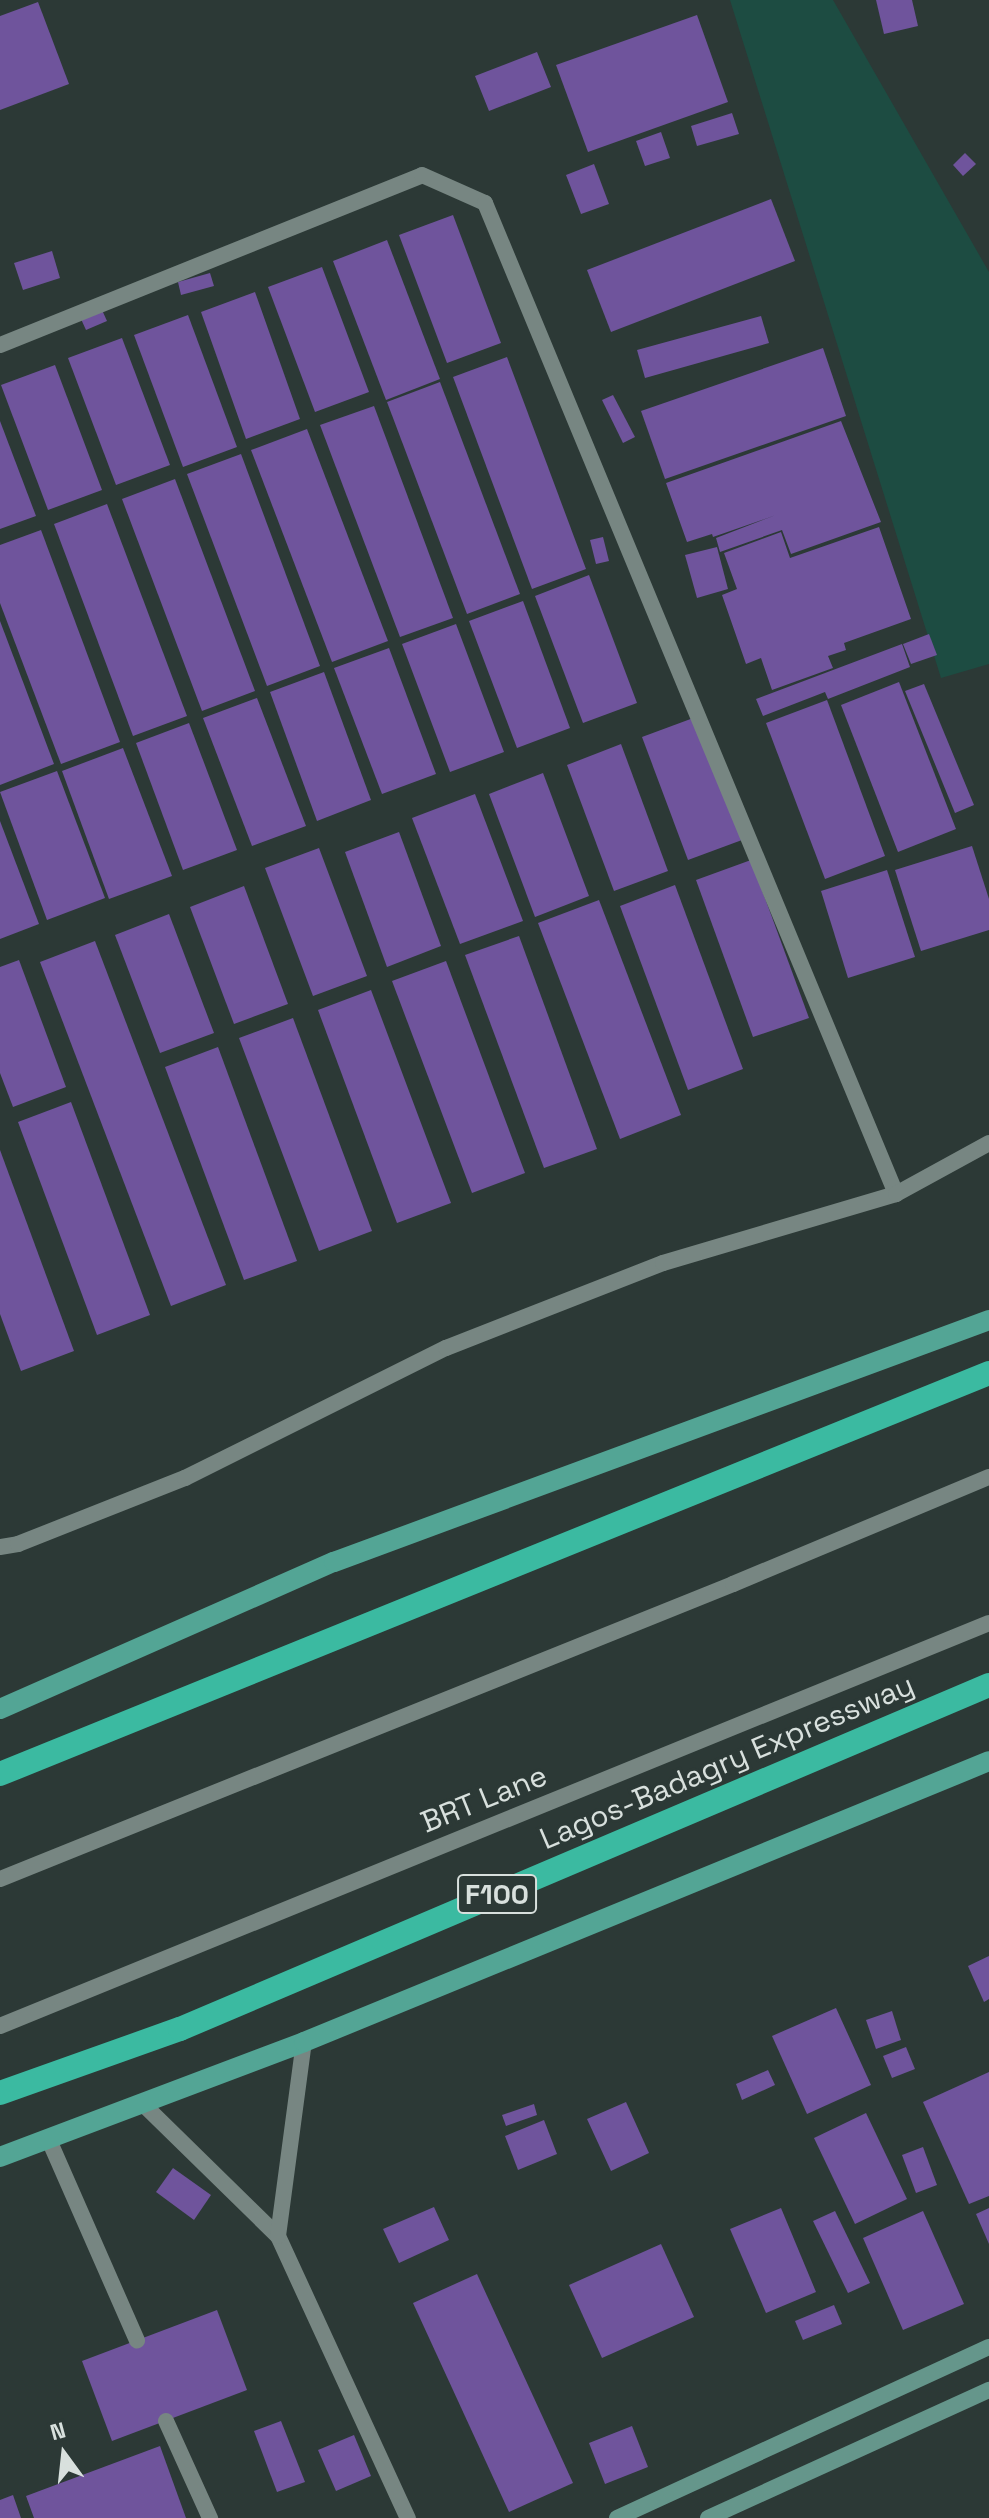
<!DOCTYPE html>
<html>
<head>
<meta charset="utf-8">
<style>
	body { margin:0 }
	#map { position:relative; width:989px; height:2518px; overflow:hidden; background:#2c3936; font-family:"Space Grotesk",sans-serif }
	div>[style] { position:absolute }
	.green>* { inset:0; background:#1d4c42 }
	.building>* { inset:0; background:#6f549c }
	.service>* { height:16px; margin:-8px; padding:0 8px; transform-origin:8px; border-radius:8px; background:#778682 }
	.tertiary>* { height:16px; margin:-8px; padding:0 8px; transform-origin:8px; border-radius:8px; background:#778682 }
	.secondary>* { height:16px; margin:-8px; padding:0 8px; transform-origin:8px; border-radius:8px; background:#65968b }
	.primary>* { height:20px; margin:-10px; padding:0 10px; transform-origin:10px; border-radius:10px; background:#53a595 }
	.motorway>* { height:24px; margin:-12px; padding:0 12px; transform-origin:12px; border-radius:12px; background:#3bbaa1 }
	span { translate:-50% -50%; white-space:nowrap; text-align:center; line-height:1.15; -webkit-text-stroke:6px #2c3936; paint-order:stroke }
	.shield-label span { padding:2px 6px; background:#2c3936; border:2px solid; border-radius:6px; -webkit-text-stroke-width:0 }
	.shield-label { font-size:28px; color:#d8e0dd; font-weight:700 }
	.street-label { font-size:30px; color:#d8e0dd }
	.north { position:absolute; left:24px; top:2414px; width:80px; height:80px; -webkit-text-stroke:6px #2c3936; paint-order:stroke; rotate:345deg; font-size:22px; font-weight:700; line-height:32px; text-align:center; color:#d8e0dd }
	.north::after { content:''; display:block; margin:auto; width:28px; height:36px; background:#d8e0dd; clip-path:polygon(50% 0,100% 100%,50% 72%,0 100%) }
</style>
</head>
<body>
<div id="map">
	<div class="green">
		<div style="clip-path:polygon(730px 0,833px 0,989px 272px,989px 664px,941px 678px)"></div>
	</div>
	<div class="building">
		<div style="clip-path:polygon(876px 0,912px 0,918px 26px,884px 34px)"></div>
		<div style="clip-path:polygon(38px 2px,69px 84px,0 110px,0 16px)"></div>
		<div style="clip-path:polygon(697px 15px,728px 102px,588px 152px,556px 65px)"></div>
		<div style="clip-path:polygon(537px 52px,551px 87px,489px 111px,475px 76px)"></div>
		<div style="clip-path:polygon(732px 113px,739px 134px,697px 146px,691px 126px)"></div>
		<div style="clip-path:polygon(661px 132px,670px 158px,645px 166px,636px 141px)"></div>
		<div style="clip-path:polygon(965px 153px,976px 164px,963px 176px,953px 165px)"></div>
		<div style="clip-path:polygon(594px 164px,609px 204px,581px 214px,566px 175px)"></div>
		<div style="clip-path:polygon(771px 199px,795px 261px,611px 332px,587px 270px)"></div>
		<div style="clip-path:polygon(453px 215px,501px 343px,447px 363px,399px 235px)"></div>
		<div style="clip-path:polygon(387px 240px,440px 379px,386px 400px,333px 261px)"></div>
		<div style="clip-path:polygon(52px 251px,60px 278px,23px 290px,14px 263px)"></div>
		<div style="clip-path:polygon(322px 267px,369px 392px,315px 412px,268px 287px)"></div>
		<div style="clip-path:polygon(210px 273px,214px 286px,181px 295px,178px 282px)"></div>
		<div style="clip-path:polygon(255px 292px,300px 419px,246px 439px,201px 312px)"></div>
		<div style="clip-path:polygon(102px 310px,107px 321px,86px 330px,81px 319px)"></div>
		<div style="clip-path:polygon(188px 315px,237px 447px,183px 467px,134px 335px)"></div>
		<div style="clip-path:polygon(761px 316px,769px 343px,645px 378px,637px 350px)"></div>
		<div style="clip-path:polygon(122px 338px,170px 465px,116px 485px,68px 358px)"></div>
		<div style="clip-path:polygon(823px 348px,846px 416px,665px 479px,641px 411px)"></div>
		<div style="clip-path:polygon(507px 357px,586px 569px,532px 589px,453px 377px)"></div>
		<div style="clip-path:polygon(55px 365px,102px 490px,48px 510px,1px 385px)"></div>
		<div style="clip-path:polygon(440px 382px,520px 594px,467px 614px,387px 402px)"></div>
		<div style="clip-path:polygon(613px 395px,635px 437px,623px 443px,602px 400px)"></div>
		<div style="clip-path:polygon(374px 406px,453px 618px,400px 637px,320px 425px)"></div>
		<div style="clip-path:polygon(0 421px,36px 516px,0 529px)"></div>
		<div style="clip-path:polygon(841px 421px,881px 522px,791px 554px,782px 530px,720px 552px,716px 538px,776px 515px,713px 537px,712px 534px,687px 542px,666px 483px)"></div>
		<div style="clip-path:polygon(307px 429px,388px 641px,332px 662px,251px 450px)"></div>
		<div style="clip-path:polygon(241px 454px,320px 666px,267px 686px,187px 474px)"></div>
		<div style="clip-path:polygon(175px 479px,255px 691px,202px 711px,122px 499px)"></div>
		<div style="clip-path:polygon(107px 504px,187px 716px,133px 736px,54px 524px)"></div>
		<div style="clip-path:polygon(879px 527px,911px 619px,844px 643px,846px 650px,828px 656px,833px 668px,772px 690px,761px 658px,746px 664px,722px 595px,737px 589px,724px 553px,781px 532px,790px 558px)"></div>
		<div style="clip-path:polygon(41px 530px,120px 742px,61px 764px,0 603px,0 545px)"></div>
		<div style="clip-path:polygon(603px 537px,609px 561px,596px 564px,590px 540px)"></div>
		<div style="clip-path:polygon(717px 547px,728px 589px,697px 598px,685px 555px)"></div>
		<div style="clip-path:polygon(589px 575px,637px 703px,583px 723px,535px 596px)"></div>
		<div style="clip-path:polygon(523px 601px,570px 728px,517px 748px,469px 621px)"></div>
		<div style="clip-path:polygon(0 621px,54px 764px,0 785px)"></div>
		<div style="clip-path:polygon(456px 624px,504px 752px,450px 772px,402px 644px)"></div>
		<div style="clip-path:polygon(929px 634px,937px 655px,911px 664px,903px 644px)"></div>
		<div style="clip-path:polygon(902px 644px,910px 667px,828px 699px,825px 692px,763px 716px,756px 699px)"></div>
		<div style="clip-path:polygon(389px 648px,436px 774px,382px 794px,334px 668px)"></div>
		<div style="clip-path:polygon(324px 672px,371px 800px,317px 821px,270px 692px)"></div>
		<div style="clip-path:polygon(899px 682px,956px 829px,898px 852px,841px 705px)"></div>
		<div style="clip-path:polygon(924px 684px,974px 805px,955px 813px,905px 691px)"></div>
		<div style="clip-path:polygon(257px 698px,306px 826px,252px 846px,203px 718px)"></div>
		<div style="clip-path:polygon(827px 700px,885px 856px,825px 879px,766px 723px)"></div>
		<div style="clip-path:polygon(696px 717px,742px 840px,688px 860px,642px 737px)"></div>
		<div style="clip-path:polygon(189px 723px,237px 850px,183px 870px,136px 743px)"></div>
		<div style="clip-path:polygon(621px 744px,668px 871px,614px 891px,567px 765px)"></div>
		<div style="clip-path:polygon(123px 748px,172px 876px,109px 899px,62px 771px)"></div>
		<div style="clip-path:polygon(57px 771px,105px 898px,47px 920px,0 792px)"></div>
		<div style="clip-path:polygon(543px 773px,589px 896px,535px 917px,489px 794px)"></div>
		<div style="clip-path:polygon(475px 794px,523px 921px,460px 944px,412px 818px)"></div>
		<div style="clip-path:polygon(0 821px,39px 924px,0 939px)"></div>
		<div style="clip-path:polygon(399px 832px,441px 946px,387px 967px,345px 852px)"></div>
		<div style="clip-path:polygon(972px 846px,989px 899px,989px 930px,921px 951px,895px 870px)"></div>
		<div style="clip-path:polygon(319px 848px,367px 976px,313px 996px,265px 868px)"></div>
		<div style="clip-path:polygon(751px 860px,809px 1018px,753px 1037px,696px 880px)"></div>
		<div style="clip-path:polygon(887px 870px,915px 957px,848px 978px,821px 891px)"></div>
		<div style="clip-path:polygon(675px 885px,743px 1069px,688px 1090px,620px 906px)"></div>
		<div style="clip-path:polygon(244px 886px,288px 1004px,234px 1024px,190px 907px)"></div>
		<div style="clip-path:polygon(599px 900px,681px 1115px,620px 1139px,538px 923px)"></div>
		<div style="clip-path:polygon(169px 914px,214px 1033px,160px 1053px,115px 935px)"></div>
		<div style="clip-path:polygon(519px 936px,597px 1149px,544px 1168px,465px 955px)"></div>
		<div style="clip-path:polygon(95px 941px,226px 1285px,171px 1306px,40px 962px)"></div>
		<div style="clip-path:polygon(19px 960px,66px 1087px,13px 1107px,0 1073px,0 967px)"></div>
		<div style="clip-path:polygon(446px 961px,525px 1173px,472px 1193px,392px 981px)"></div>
		<div style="clip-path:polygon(371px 990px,451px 1203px,397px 1223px,318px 1010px)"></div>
		<div style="clip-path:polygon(293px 1018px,372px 1231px,319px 1251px,239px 1038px)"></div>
		<div style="clip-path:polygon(218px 1047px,297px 1261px,244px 1280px,165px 1067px)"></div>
		<div style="clip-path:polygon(71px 1102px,150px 1315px,97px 1335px,18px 1122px)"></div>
		<div style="clip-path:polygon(0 1150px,74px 1351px,21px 1371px,0 1314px)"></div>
		<div style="clip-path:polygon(989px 1956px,989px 1999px,984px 2002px,968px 1966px)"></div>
		<div style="clip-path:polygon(836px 2008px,871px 2085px,807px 2114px,772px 2036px)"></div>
		<div style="clip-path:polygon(892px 2011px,901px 2040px,876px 2049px,866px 2020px)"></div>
		<div style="clip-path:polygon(906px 2047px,915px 2069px,892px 2078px,883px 2056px)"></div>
		<div style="clip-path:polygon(768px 2070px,775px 2085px,742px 2100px,736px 2084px)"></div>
		<div style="clip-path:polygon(989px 2072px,989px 2196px,969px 2204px,923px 2102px)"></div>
		<div style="clip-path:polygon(626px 2102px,649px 2153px,611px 2171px,587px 2119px)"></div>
		<div style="clip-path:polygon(534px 2104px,537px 2115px,506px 2126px,502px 2115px)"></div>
		<div style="clip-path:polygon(866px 2113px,907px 2199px,855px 2224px,814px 2138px)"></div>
		<div style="clip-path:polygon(544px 2120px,557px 2154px,518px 2170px,505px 2136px)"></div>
		<div style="clip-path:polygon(923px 2147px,937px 2185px,916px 2193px,902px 2155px)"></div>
		<div style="clip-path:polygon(173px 2168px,211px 2195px,194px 2220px,156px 2192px)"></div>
		<div style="clip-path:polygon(434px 2207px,449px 2240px,399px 2263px,383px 2229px)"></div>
		<div style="clip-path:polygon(781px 2208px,816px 2292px,766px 2313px,730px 2229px)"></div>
		<div style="clip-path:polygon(989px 2208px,989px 2244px,976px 2214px)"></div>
		<div style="clip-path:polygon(835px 2211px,870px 2283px,848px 2293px,813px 2221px)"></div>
		<div style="clip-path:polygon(923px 2211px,964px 2304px,903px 2330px,863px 2238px)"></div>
		<div style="clip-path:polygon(661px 2244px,694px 2317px,602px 2358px,569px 2285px)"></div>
		<div style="clip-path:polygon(477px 2274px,573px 2483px,509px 2512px,413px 2303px)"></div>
		<div style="clip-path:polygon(834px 2305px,842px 2324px,803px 2340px,795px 2321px)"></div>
		<div style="clip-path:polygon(217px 2310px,247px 2390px,112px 2441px,82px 2361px)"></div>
		<div style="clip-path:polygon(281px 2421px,305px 2482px,277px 2492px,254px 2431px)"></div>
		<div style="clip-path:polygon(632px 2426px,648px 2467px,605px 2484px,589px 2443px)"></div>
		<div style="clip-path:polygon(354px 2435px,371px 2476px,336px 2491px,318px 2450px)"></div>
		<div style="clip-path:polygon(160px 2446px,186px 2518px,34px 2518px,26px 2496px)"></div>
		<div style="clip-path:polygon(13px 2495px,21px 2518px,0 2518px,0 2500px)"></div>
	</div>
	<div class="service">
		<div style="left:0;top:345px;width:455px;rotate:-21.9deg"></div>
		<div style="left:422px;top:175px;width:69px;rotate:24deg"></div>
		<div style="left:485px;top:203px;width:1073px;rotate:67.47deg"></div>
		<div style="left:0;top:1547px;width:18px;rotate:-9deg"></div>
		<div style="left:18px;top:1544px;width:180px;rotate:-21.6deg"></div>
		<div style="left:185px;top:1478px;width:292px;rotate:-26.5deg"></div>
		<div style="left:446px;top:1348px;width:233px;rotate:-21.4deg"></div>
		<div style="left:663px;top:1263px;width:243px;rotate:-16.5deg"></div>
		<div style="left:896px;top:1194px;width:106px;rotate:-28.7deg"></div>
		<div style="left:0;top:1879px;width:790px;rotate:-21.92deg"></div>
		<div style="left:733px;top:1584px;width:277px;rotate:-22.7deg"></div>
		<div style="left:0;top:2026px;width:1068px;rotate:-22.17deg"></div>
		<div style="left:49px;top:2140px;width:219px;rotate:66.3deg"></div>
		<div style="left:166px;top:2421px;width:107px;rotate:65.6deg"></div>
	</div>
	<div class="tertiary">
		<div style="left:143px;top:2104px;width:189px;rotate:44.4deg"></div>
		<div style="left:278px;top:2236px;width:311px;rotate:65.3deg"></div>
		<div style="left:278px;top:2236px;width:196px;rotate:-82.4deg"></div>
	</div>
	<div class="secondary">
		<div style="left:617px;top:2518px;width:409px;rotate:-24.7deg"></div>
		<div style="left:708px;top:2518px;width:309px;rotate:-24.5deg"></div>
	</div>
	<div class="primary">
		<div style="left:0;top:1709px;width:365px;rotate:-23.8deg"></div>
		<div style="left:334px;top:1562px;width:698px;rotate:-20.28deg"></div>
		<div style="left:0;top:2157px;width:325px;rotate:-20.7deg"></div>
		<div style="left:304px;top:2042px;width:740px;rotate:-22.3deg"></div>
	</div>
	<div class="motorway">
		<div style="left:0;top:1774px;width:1067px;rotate:-22.07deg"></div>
		<div style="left:0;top:2093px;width:191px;rotate:-19.6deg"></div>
		<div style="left:180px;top:2029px;width:879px;rotate:-23.04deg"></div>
	</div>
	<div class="shield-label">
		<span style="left:497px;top:1894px">F100</span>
	</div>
	<div class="street-label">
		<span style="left:727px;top:1762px;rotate:-23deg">Lagos-Badagry Expressway</span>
		<span style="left:484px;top:1799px;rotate:-22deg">BRT Lane</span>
	</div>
	<div class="north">N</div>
</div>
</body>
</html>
